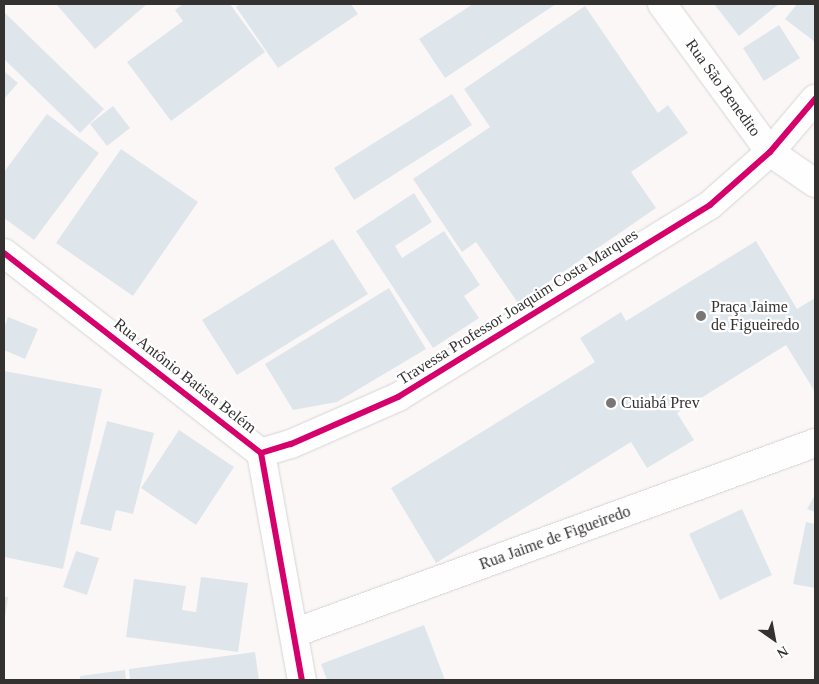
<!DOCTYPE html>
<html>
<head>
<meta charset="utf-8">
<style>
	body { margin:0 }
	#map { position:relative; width:819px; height:684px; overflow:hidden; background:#fbf7f7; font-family:Georgia,serif }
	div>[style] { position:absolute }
	.building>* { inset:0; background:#dee6ec }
	.roads { filter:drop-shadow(0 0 1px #d7d4d4) drop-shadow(0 0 1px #d7d4d4) }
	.minor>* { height:28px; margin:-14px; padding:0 14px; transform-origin:14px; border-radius:14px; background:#fefefe }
	.cycleway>* { height:6px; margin:-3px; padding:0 3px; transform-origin:3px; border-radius:3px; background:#d6006c }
	.dots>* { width:14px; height:14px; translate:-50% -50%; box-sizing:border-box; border:2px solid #fff; border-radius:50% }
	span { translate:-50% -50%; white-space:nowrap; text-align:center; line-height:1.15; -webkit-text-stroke:4.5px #fff; paint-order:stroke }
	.street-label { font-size:16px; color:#343131 }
	.poi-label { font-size:16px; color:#343131 }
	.left { translate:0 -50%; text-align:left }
	.frame { position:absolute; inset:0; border:5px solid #343131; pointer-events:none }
	.north { position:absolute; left:749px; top:614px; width:50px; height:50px; -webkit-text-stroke:4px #fff; paint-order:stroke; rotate:147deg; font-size:14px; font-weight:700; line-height:20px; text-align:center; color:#343131 }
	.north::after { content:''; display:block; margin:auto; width:18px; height:22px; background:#343131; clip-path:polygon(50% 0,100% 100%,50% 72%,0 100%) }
</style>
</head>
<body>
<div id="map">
	<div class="building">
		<div style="clip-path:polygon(56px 4px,147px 4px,95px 49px)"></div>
		<div style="clip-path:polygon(183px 4px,230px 4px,265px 52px,171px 121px,127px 62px,183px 21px,175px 10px)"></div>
		<div style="clip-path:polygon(240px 4px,351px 4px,358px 14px,278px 68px,236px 7px)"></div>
		<div style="clip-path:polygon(473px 4px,556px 4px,445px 78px,419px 39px)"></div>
		<div style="clip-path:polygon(714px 4px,779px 4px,739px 36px)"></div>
		<div style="clip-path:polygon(797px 4px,815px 4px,815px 42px,785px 19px)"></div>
		<div style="clip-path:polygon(585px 6px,658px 113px,668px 105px,688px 133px,631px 172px,656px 208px,518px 303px,476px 242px,462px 252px,413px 179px,490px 127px,464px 89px)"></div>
		<div style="clip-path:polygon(4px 12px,104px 109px,80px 133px,4px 59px)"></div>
		<div style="clip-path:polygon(779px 25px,800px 58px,764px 81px,743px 48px)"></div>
		<div style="clip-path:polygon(4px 71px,18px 83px,4px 99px)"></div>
		<div style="clip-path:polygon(452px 94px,472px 125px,354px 200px,334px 168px)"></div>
		<div style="clip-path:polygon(113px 106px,130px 128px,107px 146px,90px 124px)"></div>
		<div style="clip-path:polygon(47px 114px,99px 153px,34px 240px,4px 218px,4px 172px)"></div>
		<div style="clip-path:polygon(121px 149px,198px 202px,133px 296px,56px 243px)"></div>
		<div style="clip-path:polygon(414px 193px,432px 222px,395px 246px,402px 258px,444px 231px,480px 285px,464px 296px,479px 318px,433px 348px,356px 231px)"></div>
		<div style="clip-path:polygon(333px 239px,368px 294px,237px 375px,202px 320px)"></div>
		<div style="clip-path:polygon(756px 241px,797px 309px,815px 298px,815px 392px,786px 345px,677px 413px,694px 440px,647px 468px,631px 442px,436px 563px,391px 488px,595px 362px,580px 338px,621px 312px,626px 321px)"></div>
		<div style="clip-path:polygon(389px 288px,426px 349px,337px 402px,293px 410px,265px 364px)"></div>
		<div style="clip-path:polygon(8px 317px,38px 329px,25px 359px,4px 350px,4px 328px)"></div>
		<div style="clip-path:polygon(4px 371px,102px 389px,63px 569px,4px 557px)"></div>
		<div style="clip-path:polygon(107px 421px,154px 433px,133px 514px,116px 510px,111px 531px,80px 524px)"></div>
		<div style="clip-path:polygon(179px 430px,234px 467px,196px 525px,141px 488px)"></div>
		<div style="clip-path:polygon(815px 495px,815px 512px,807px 509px)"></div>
		<div style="clip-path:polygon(742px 509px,772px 575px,720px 600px,689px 534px)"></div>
		<div style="clip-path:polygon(806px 522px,815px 524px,815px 588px,793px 584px)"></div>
		<div style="clip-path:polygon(76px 551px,99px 558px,87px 595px,63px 587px)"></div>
		<div style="clip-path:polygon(201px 577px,248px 583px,238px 652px,126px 637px,134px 579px,186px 586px,182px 610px,196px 612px)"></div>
		<div style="clip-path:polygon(4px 597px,8px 597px,5px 617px,4px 617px)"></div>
		<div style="clip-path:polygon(424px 625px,445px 680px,327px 680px,321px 664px)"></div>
		<div style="clip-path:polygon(255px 652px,259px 680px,130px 680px,129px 669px)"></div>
		<div style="clip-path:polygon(125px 670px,126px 680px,80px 680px,80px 676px)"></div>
	</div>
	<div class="roads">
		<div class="minor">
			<div style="left:662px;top:4px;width:183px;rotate:53.9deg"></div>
			<div style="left:770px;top:152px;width:55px;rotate:34.6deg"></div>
			<div style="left:4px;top:253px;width:326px;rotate:37.9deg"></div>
			<div style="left:261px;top:453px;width:231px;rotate:79.8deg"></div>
			<div style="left:261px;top:453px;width:31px;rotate:-17deg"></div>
			<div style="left:291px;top:444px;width:117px;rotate:-23.7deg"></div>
			<div style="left:398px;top:397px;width:366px;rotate:-31.6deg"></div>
			<div style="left:710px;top:205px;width:80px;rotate:-41.5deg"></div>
			<div style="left:770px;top:152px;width:70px;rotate:-49.7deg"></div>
			<div style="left:294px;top:633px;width:555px;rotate:-20.04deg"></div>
		</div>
	</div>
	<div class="cycleway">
		<div style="left:4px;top:253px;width:326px;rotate:37.9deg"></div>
		<div style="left:261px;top:453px;width:231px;rotate:79.8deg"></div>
		<div style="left:261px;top:453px;width:31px;rotate:-17deg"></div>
		<div style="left:291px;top:444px;width:117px;rotate:-23.7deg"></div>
		<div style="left:398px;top:397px;width:366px;rotate:-31.6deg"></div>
		<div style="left:710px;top:205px;width:80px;rotate:-41.5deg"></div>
		<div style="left:770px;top:152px;width:70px;rotate:-49.7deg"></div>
	</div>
	<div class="dots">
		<div style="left:701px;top:316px;background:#7a7676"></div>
		<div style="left:611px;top:403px;background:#7a7676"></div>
	</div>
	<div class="street-label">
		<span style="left:723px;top:88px;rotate:54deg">Rua São Benedito</span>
		<span style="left:518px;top:307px;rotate:-32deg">Travessa Professor Joaquim Costa Marques</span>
		<span style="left:185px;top:376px;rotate:38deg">Rua Antônio Batista Belém</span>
		<span style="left:555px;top:538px;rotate:-20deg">Rua Jaime de Figueiredo</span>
	</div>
	<div class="poi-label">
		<span class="left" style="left:711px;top:316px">Praça Jaime<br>de Figueiredo</span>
		<span class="left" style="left:621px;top:403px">Cuiabá Prev</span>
	</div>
	<div class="frame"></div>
	<div class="north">N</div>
</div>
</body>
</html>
